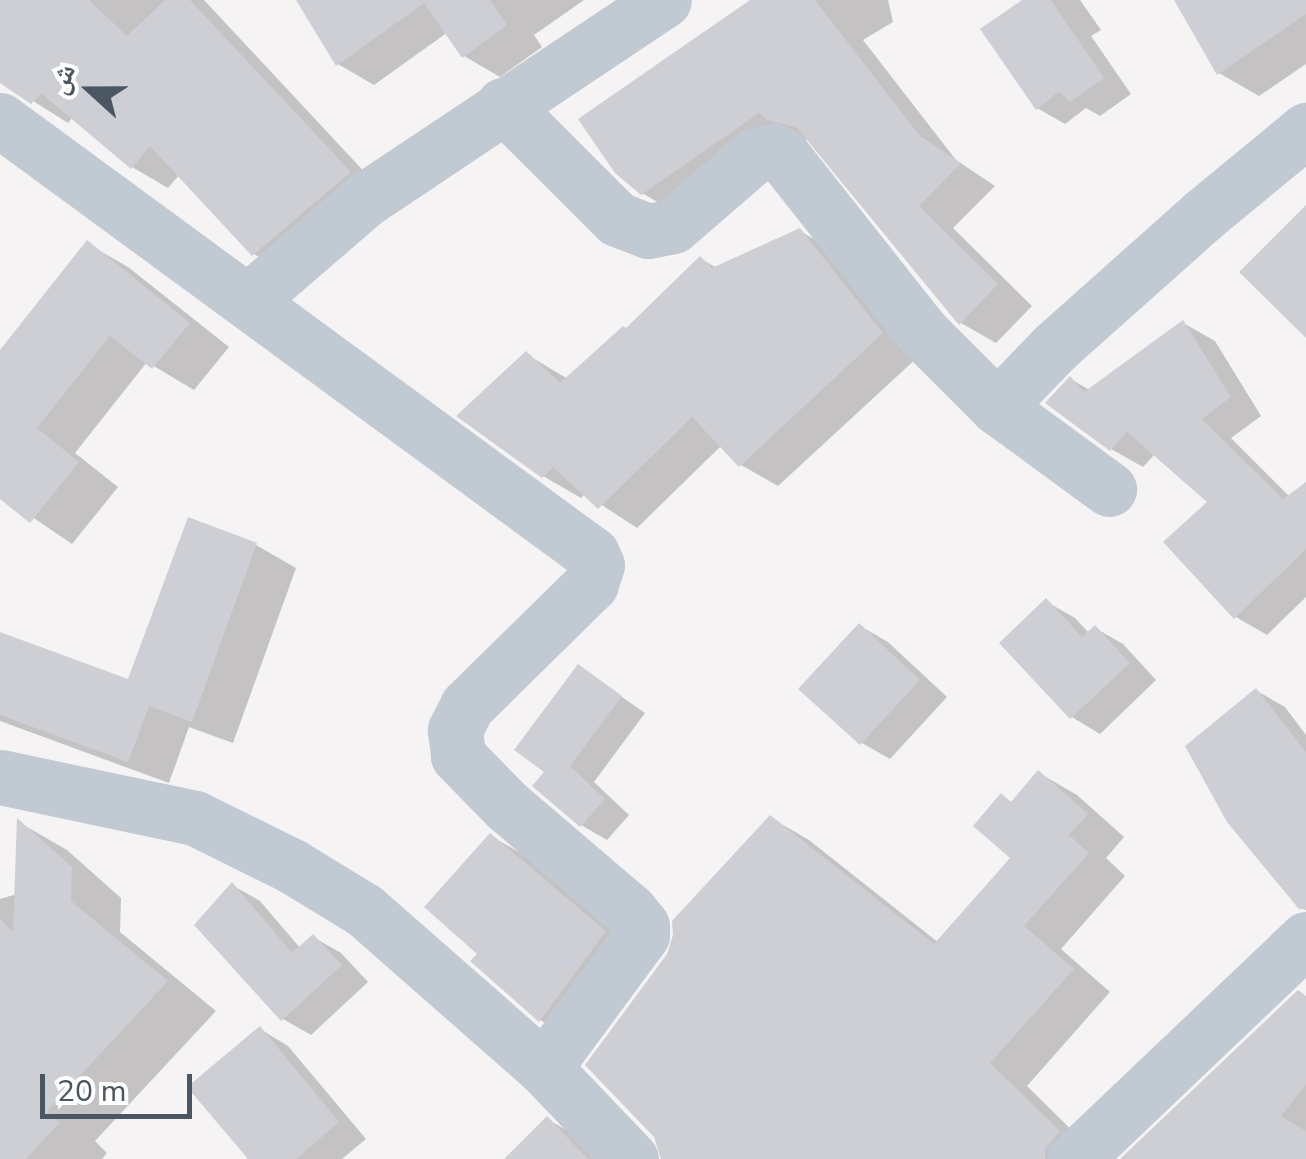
<!DOCTYPE html>
<html>
<head>
<meta charset="utf-8">
<style>
	body { margin:0 }
	#map { position:relative; width:1306px; height:1159px; overflow:hidden; background:#f5f3f3; font-family:"Nunito Sans","Noto Naskh Arabic",sans-serif }
	div>[style] { position:absolute }
	.shadow>* { inset:0; background:#0003 }
	.building>* { inset:0; background:#cdcfd5 }
	.minor>* { height:55px; margin:-27.5px; padding:0 27.5px; transform-origin:27.5px; border-radius:27.5px; background:#c1cad2 }
	span { translate:-50% -50%; white-space:nowrap; text-align:center; line-height:1.15; -webkit-text-stroke:10px #fff; paint-order:stroke }
	.north { position:absolute; left:40px; top:40px; width:100px; height:100px; -webkit-text-stroke:8px #fff; paint-order:stroke; rotate:291deg; font-size:28px; font-weight:700; line-height:40px; text-align:center; color:#4a5661 }
	.north::after { content:''; display:block; margin:auto; width:35px; height:45px; background:#4a5661; clip-path:polygon(50% 0,100% 100%,50% 72%,0 100%) }
	.scale { position:absolute; left:40px; top:1074px; width:152px; height:45px; box-sizing:border-box; border:5px solid #4a5661; border-top:0; padding-left:12px; font-size:30px; line-height:35px; white-space:nowrap; color:#4a5661; -webkit-text-stroke:8px #fff; paint-order:stroke }
</style>
</head>
<body>
<div id="map">
	<div class="shadow">
		<div style="clip-path:polygon(0 0,204px 0,385px 194px,290px 275px,254px 254px,180px 174px,168px 188px,132px 167px,73px 117px,68px 123px,0 80px)"></div>
		<div style="clip-path:polygon(299px 0,584px 0,534px 35px,542px 47px,500px 77px,464px 56px,448px 32px,374px 85px,338px 64px)"></div>
		<div style="clip-path:polygon(754px 0,888px 0,893px 22px,863px 40px,956px 160px,995px 186px,953px 228px,1032px 306px,996px 343px,961px 323px,814px 141px,805px 140px,678px 214px,642px 193px)"></div>
		<div style="clip-path:polygon(1026px 0,1080px 0,1101px 30px,1091px 36px,1131px 94px,1100px 116px,1086px 108px,1065px 124px,1037px 108px)"></div>
		<div style="clip-path:polygon(1177px 0,1306px 0,1306px 64px,1259px 96px,1219px 73px)"></div>
		<div style="clip-path:polygon(800px 231px,838px 253px,919px 356px,778px 486px,741px 465px,722px 445px,637px 528px,585px 494px,581px 498px,543px 476px,526px 354px,568px 379px,627px 331px,701px 259px,717px 268px)"></div>
		<div style="clip-path:polygon(88px 244px,128px 267px,229px 347px,194px 390px,147px 362px,75px 453px,118px 487px,72px 544px,0 495px,0 354px)"></div>
		<div style="clip-path:polygon(1183px 323px,1215px 341px,1261px 416px,1231px 438px,1290px 497px,1306px 485px,1306px 597px,1267px 635px,1236px 617px,1211px 502px,1155px 454px,1143px 467px,1111px 449px,1071px 379px,1091px 391px)"></div>
		<div style="clip-path:polygon(256px 545px,296px 568px,233px 743px,189px 727px,169px 783px,0 721px,0 634px,130px 682px)"></div>
		<div style="clip-path:polygon(1047px 602px,1075px 618px,1089px 633px,1095px 628px,1123px 644px,1156px 680px,1100px 734px,1072px 717px,1003px 643px)"></div>
		<div style="clip-path:polygon(860px 626px,888px 642px,947px 697px,890px 759px,862px 743px)"></div>
		<div style="clip-path:polygon(579px 667px,645px 713px,594px 782px,629px 815px,607px 840px,581px 825px,548px 772px)"></div>
		<div style="clip-path:polygon(1257px 691px,1285px 707px,1306px 735px,1306px 910px,1300px 907px)"></div>
		<div style="clip-path:polygon(1039px 773px,1077px 795px,1124px 837px,1106px 858px,1125px 876px,1061px 949px,1110px 992px,1027px 1086px,1096px 1154px,1092px 1159px,667px 1159px,771px 818px,809px 840px,939px 943px,1013px 858px,1002px 796px,1013px 803px)"></div>
		<div style="clip-path:polygon(20px 823px,67px 850px,121px 898px,120px 932px,216px 1011px,95px 1141px,107px 1153px,102px 1159px,0 1159px,0 899px,17px 894px)"></div>
		<div style="clip-path:polygon(491px 836px,531px 859px,644px 956px,580px 1043px,540px 1020px,473px 961px,480px 953px)"></div>
		<div style="clip-path:polygon(232px 885px,260px 901px,301px 949px,313px 937px,341px 953px,368px 982px,311px 1035px,283px 1019px)"></div>
		<div style="clip-path:polygon(1306px 997px,1306px 1159px,1124px 1159px)"></div>
		<div style="clip-path:polygon(260px 1029px,288px 1046px,366px 1139px,342px 1159px,251px 1159px)"></div>
		<div style="clip-path:polygon(547px 1119px,587px 1142px,603px 1159px,508px 1159px)"></div>
	</div>
	<div class="building">
		<div style="clip-path:polygon(0 0,89px 0,127px 36px,165px 0,190px 0,351px 172px,252px 256px,150px 146px,131px 169px,41px 93px,31px 104px,0 83px)"></div>
		<div style="clip-path:polygon(296px 0,490px 0,507px 25px,462px 58px,424px 3px,336px 66px)"></div>
		<div style="clip-path:polygon(750px 0,815px 0,920px 136px,961px 163px,919px 206px,998px 284px,959px 325px,797px 128px,767px 120px,759px 113px,641px 195px,615px 173px,578px 119px)"></div>
		<div style="clip-path:polygon(1022px 0,1051px 0,1104px 78px,1070px 102px,1059px 91px,1036px 110px,980px 29px)"></div>
		<div style="clip-path:polygon(1174px 0,1306px 0,1306px 14px,1217px 75px)"></div>
		<div style="clip-path:polygon(1306px 205px,1306px 338px,1239px 272px)"></div>
		<div style="clip-path:polygon(800px 228px,883px 333px,739px 467px,692px 417px,598px 509px,553px 467px,542px 478px,456px 416px,526px 351px,560px 383px,623px 326px,626px 328px,700px 256px,712px 268px)"></div>
		<div style="clip-path:polygon(87px 240px,190px 323px,152px 369px,110px 336px,37px 428px,79px 462px,30px 523px,0 499px,0 350px)"></div>
		<div style="clip-path:polygon(1183px 320px,1231px 397px,1202px 419px,1283px 499px,1306px 482px,1306px 549px,1234px 619px,1163px 542px,1207px 502px,1127px 432px,1110px 451px,1045px 403px,1070px 376px,1084px 392px)"></div>
		<div style="clip-path:polygon(188px 517px,257px 543px,192px 722px,149px 706px,128px 762px,0 715px,0 632px,128px 679px)"></div>
		<div style="clip-path:polygon(1046px 598px,1082px 637px,1095px 625px,1130px 663px,1070px 719px,999px 643px)"></div>
		<div style="clip-path:polygon(859px 623px,920px 680px,860px 745px,798px 689px)"></div>
		<div style="clip-path:polygon(578px 664px,622px 696px,570px 766px,605px 799px,580px 827px,532px 786px,544px 772px,514px 750px)"></div>
		<div style="clip-path:polygon(1256px 688px,1306px 752px,1306px 909px,1299px 909px,1227px 822px,1185px 746px)"></div>
		<div style="clip-path:polygon(1038px 770px,1088px 814px,1069px 835px,1089px 853px,1024px 926px,1074px 969px,990px 1063px,1060px 1131px,1045px 1149px,1045px 1159px,661px 1159px,654px 1137px,585px 1065px,667px 954px,673px 935px,672px 921px,770px 815px,934px 944px,1010px 858px,973px 826px,1001px 793px,1011px 802px)"></div>
		<div style="clip-path:polygon(17px 818px,72px 867px,71px 901px,168px 981px,47px 1111px,59px 1123px,26px 1159px,0 1159px,0 919px,13px 932px)"></div>
		<div style="clip-path:polygon(490px 833px,606px 931px,539px 1022px,470px 961px,477px 954px,424px 907px)"></div>
		<div style="clip-path:polygon(232px 882px,292px 953px,313px 934px,342px 965px,281px 1021px,194px 925px)"></div>
		<div style="clip-path:polygon(1298px 990px,1306px 996px,1306px 1085px,1281px 1116px,1306px 1131px,1306px 1159px,1120px 1159px)"></div>
		<div style="clip-path:polygon(260px 1026px,339px 1122px,296px 1159px,248px 1159px,187px 1087px)"></div>
		<div style="clip-path:polygon(547px 1116px,588px 1159px,504px 1159px)"></div>
	</div>
	<div class="minor">
		<div style="left:503px;top:105px;width:161px;rotate:45deg"></div>
		<div style="left:617px;top:219px;width:33px;rotate:21deg"></div>
		<div style="left:648px;top:231px;width:25px;rotate:-11deg"></div>
		<div style="left:673px;top:226px;width:108px;rotate:-40.9deg"></div>
		<div style="left:755px;top:155px;width:18px;rotate:-13deg"></div>
		<div style="left:773px;top:151px;width:11px;rotate:27deg"></div>
		<div style="left:783px;top:156px;width:226px;rotate:51.7deg"></div>
		<div style="left:923px;top:333px;width:105px;rotate:45deg"></div>
		<div style="left:997px;top:407px;width:139px;rotate:36.2deg"></div>
		<div style="left:0;top:120px;width:734px;rotate:36.25deg"></div>
		<div style="left:592px;top:554px;width:12px;rotate:66deg"></div>
		<div style="left:597px;top:565px;width:20px;rotate:108deg"></div>
		<div style="left:591px;top:584px;width:174px;rotate:135.5deg"></div>
		<div style="left:467px;top:706px;width:27px;rotate:117deg"></div>
		<div style="left:455px;top:730px;width:26px;rotate:83deg"></div>
		<div style="left:458px;top:756px;width:70px;rotate:45.6deg"></div>
		<div style="left:507px;top:806px;width:162px;rotate:40.5deg"></div>
		<div style="left:630px;top:911px;width:19px;rotate:51deg"></div>
		<div style="left:642px;top:926px;width:9px;rotate:90deg"></div>
		<div style="left:642px;top:935px;width:165px;rotate:126.4deg"></div>
		<div style="left:544px;top:1068px;width:240px;rotate:-138.7deg"></div>
		<div style="left:364px;top:910px;width:84px;rotate:-148.6deg"></div>
		<div style="left:292px;top:866px;width:108px;rotate:-153.7deg"></div>
		<div style="left:195px;top:818px;width:199px;rotate:-168.1deg"></div>
		<div style="left:250px;top:299px;width:153px;rotate:-40.8deg"></div>
		<div style="left:366px;top:199px;width:358px;rotate:-33.7deg"></div>
		<div style="left:997px;top:407px;width:83px;rotate:-46deg"></div>
		<div style="left:1055px;top:347px;width:198px;rotate:-41.7deg"></div>
		<div style="left:1203px;top:215px;width:134px;rotate:-39.5deg"></div>
		<div style="left:544px;top:1068px;width:126px;rotate:46.3deg"></div>
		<div style="left:1075px;top:1159px;width:319px;rotate:-43.6deg"></div>
	</div>
	<div class="north">ش</div>
	<div class="scale">20 m</div>
</div>
</body>
</html>
